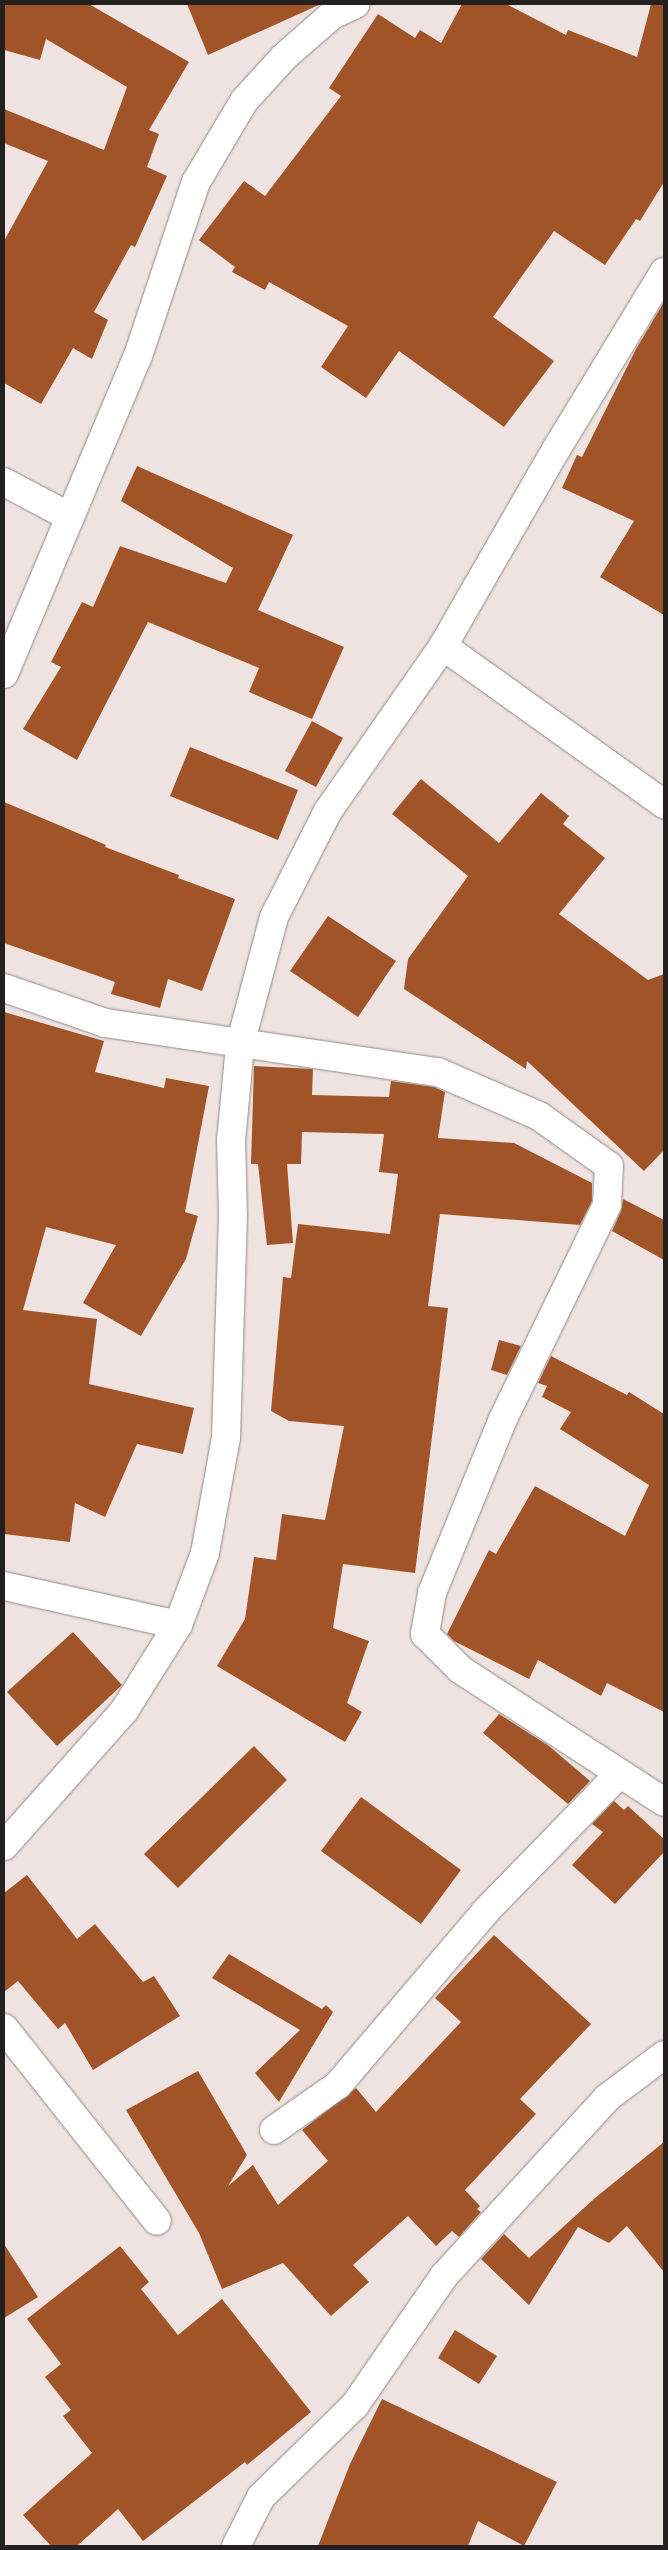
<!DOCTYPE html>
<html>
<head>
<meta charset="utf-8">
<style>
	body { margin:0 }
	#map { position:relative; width:668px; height:2550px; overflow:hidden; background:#eee3e1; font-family:"Crimson Pro",serif }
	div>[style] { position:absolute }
	.building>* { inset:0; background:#a15427 }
	.roads { filter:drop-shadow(0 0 1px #928785) drop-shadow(0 0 1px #928785) }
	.minor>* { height:28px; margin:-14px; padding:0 14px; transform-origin:14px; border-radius:14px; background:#fff }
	span { translate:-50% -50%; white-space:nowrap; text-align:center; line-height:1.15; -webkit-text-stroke:5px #fcf0ee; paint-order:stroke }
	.frame { position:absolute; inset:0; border:5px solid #24201f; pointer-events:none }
</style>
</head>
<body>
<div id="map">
	<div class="building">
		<div style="clip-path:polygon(4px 4px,89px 4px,189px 62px,149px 130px,159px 134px,147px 167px,167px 176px,135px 247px,131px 245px,94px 312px,108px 320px,92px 359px,73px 348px,41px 404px,4px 383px,4px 241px,48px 161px,4px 143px,4px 109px,104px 150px,127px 87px,46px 39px,40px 60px,4px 50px)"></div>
		<div style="clip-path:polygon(187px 4px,321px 4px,208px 55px)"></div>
		<div style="clip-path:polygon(462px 4px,506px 4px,566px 35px,568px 30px,637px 57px,651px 4px,664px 4px,664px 182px,640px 221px,636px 219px,605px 265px,554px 231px,493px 317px,554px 361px,504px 427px,399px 351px,366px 398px,321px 367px,348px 326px,269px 282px,265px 290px,232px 272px,235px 267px,199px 240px,244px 181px,265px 196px,341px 96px,329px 88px,378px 14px,415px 38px,420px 30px,441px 43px)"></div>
		<div style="clip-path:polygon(664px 302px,664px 615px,600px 577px,634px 521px,562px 488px,577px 455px,582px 457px,636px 349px)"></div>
		<div style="clip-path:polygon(137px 466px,293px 535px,258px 610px,344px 647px,312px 719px,249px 692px,259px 668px,148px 622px,77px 760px,23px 729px,61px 667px,51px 662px,82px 602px,93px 607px,120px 546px,226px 583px,233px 568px,121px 501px)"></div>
		<div style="clip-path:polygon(312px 721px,343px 738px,316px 787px,285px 771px)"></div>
		<div style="clip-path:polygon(190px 747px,298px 790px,278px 840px,170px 796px)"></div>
		<div style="clip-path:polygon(421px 779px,499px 843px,541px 793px,569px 816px,563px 824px,605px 858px,559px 914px,648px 980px,664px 974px,664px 1150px,644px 1171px,527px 1061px,526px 1069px,404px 989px,408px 959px,468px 876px,392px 814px)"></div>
		<div style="clip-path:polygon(4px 802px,106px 845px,105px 847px,179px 875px,178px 878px,235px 899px,202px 991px,168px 979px,160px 1008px,111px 994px,115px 982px,4px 943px)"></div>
		<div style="clip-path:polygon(328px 916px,396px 961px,358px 1017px,290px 971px)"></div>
		<div style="clip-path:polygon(4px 1012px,104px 1041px,95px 1072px,164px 1088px,166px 1078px,209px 1086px,185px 1212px,198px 1216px,186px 1259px,141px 1336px,83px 1303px,116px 1245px,46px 1227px,23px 1310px,97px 1319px,89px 1384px,194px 1408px,183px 1454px,137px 1444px,105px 1517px,75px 1503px,70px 1542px,4px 1534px)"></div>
		<div style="clip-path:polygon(254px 1066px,313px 1069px,312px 1095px,389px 1097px,391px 1081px,434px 1087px,445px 1092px,438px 1138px,514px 1143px,592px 1183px,592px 1201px,580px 1225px,440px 1214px,428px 1306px,448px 1308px,415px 1573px,343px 1564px,333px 1628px,369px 1641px,347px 1703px,362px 1712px,345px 1742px,217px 1666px,245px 1619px,254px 1557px,276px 1560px,282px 1514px,325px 1520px,344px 1426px,289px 1421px,271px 1411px,283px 1277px,291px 1278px,298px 1224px,390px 1234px,398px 1174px,379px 1172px,384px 1134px,302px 1132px,301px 1164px,287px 1164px,293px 1243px,267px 1245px,258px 1164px,251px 1164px)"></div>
		<div style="clip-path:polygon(623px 1199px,664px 1220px,664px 1260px,612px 1231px,621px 1211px)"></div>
		<div style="clip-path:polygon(499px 1340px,521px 1346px,507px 1375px,491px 1370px)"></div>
		<div style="clip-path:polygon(551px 1356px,627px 1395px,629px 1392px,664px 1414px,664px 1712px,607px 1683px,601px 1696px,538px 1660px,529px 1679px,454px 1641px,447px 1634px,489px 1550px,496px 1554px,535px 1486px,625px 1536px,649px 1485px,560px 1429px,571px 1412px,542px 1397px,547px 1386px,538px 1383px)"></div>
		<div style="clip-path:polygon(73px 1632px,122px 1685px,57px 1746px,7px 1692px)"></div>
		<div style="clip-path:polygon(499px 1714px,549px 1746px,590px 1781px,568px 1804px,483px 1733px)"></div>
		<div style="clip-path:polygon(254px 1746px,287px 1780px,178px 1888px,144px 1854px)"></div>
		<div style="clip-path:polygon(361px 1797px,461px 1870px,421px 1924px,321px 1851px)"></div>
		<div style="clip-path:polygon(614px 1801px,624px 1810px,628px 1806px,664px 1839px,664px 1852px,615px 1904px,572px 1865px,603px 1832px,592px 1824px)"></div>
		<div style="clip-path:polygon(27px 1875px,77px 1939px,95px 1924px,143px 1982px,154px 1976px,180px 2016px,93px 2070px,65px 2023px,58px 2029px,18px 1981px,4px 1992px,4px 1893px)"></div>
		<div style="clip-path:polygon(494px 1935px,591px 2024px,520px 2099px,536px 2114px,465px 2190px,480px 2206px,477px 2209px,481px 2212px,459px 2237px,452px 2231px,436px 2246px,408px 2216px,353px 2265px,369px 2282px,331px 2316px,283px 2263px,222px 2289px,199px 2233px,126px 2110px,198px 2071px,247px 2155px,228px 2186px,253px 2165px,278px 2205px,328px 2161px,302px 2130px,356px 2088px,376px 2112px,461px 2022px,435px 1998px)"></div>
		<div style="clip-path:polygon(229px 1954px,322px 2009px,326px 2005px,333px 2012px,279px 2102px,255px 2073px,300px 2030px,212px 1978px)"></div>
		<div style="clip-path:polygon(664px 2142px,664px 2272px,627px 2226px,609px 2243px,578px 2227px,529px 2305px,481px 2259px,504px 2234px,529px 2258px,595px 2198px)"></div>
		<div style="clip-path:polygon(4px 2244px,38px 2297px,4px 2318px)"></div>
		<div style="clip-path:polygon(120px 2246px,149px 2282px,141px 2289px,178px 2335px,222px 2299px,311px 2412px,247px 2465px,245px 2462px,143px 2541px,118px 2509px,77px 2546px,51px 2546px,23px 2515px,92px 2453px,63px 2416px,71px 2410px,45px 2377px,61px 2364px,27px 2319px)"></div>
		<div style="clip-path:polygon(455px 2330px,497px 2356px,479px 2384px,438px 2358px)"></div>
		<div style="clip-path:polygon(382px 2399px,557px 2482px,524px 2546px,478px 2521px,468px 2546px,318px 2546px,350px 2464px)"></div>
	</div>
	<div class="roads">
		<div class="minor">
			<div style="left:4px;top:482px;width:75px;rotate:27.9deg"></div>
			<div style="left:443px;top:646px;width:272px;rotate:35.6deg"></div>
			<div style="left:4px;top:674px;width:345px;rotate:-67.2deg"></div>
			<div style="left:138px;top:356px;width:183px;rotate:-71.6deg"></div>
			<div style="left:196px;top:182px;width:94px;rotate:-59.3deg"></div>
			<div style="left:244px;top:101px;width:59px;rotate:-47.7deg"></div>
			<div style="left:284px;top:57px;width:64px;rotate:-41.2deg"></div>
			<div style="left:332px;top:15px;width:26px;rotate:-25deg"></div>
			<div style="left:4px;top:988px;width:107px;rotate:19.1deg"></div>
			<div style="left:105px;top:1023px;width:337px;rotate:8.4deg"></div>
			<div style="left:438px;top:1072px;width:110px;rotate:23.5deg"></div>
			<div style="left:539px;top:1116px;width:86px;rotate:35.5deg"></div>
			<div style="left:609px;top:1166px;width:39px;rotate:93deg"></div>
			<div style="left:607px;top:1205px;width:238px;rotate:115.9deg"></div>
			<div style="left:503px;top:1419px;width:188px;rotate:112.2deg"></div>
			<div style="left:432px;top:1593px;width:42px;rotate:99.7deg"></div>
			<div style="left:425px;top:1634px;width:51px;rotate:45deg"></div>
			<div style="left:461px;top:1670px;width:242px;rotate:33deg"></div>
			<div style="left:4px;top:1586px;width:178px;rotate:12.6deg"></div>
			<div style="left:4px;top:1846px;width:181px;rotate:-48.4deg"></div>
			<div style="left:124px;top:1711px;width:102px;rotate:-57.9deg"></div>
			<div style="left:178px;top:1625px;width:77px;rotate:-69.4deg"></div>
			<div style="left:205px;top:1553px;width:117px;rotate:-79.7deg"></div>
			<div style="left:226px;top:1438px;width:222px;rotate:-88.2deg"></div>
			<div style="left:233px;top:1216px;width:75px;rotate:-91.5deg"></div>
			<div style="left:231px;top:1141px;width:96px;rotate:-84.6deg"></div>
			<div style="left:240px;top:1045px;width:132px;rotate:-75.1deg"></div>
			<div style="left:274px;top:917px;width:119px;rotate:-63deg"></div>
			<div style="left:328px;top:811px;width:201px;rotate:-55.1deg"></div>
			<div style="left:443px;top:646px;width:228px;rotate:-60.1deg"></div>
			<div style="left:557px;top:448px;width:206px;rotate:-58.7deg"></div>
			<div style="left:4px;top:2028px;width:246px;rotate:51.6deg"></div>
			<div style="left:274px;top:2130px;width:78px;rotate:-35.1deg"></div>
			<div style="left:338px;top:2085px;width:227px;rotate:-49.6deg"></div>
			<div style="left:485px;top:1912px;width:191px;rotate:-45.8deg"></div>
			<div style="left:236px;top:2546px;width:55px;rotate:-63deg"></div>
			<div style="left:261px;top:2497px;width:132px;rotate:-44.4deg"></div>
			<div style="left:355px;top:2405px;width:157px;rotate:-55.4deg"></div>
			<div style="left:444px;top:2276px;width:241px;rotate:-47.5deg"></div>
			<div style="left:607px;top:2098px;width:71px;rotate:-37deg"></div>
		</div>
	</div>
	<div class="frame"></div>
</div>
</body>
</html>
